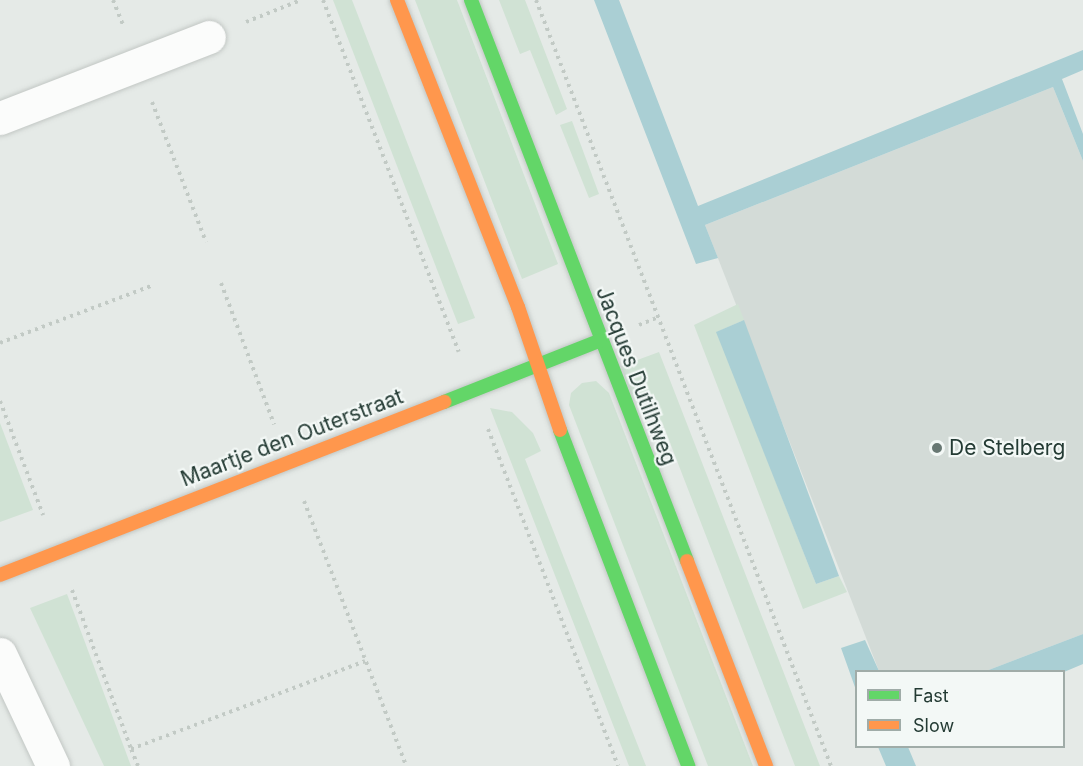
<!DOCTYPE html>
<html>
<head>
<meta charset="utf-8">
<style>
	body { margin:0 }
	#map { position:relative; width:1083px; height:766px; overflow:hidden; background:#e5eae7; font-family:Inter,sans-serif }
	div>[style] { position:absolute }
	.built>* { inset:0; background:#d3dbd7 }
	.green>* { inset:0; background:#d0e2d4 }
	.water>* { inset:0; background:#aacfd4 }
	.path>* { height:4px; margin-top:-2px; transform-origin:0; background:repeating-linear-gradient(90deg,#c2cac5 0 3px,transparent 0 7.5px) }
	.roads { filter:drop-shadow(0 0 2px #c2c7c4) drop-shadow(0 0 2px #c2c7c4) }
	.street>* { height:33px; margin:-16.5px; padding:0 16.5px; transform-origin:16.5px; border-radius:16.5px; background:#fbfcfb }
	.fast>* { height:14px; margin:-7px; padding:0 7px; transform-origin:7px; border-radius:7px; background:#63d668 }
	.slow>* { height:14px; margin:-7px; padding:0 7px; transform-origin:7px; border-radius:7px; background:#ff974d }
	.dots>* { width:16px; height:16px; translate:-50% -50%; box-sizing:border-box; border:3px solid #f3f8f6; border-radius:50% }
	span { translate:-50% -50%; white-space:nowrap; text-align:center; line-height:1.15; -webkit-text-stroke:4.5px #f3f8f6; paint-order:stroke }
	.street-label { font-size:21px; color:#243b34 }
	.poi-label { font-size:21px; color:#243b34 }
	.left { translate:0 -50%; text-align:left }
	.legend { position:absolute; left:855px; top:670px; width:210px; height:78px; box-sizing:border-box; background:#f3f8f6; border:2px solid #a0aca8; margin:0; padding:8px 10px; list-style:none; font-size:18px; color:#243b34 }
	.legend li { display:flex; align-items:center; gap:12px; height:30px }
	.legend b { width:30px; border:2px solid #a0aca8 }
</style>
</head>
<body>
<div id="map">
	<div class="built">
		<div style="clip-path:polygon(1053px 87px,1083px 161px,1083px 634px,986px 671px,879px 671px,705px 225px)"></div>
	</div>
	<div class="green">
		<div style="clip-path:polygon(333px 0,352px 0,475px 318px,458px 324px)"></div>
		<div style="clip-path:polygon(415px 0,457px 0,558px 264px,522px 279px)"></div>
		<div style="clip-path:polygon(499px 0,525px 0,567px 109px,556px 115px,530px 50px,520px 54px)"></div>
		<div style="clip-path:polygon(572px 121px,599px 194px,589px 198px,560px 125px)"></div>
		<div style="clip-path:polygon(738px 304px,744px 320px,717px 332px,816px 584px,839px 576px,847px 592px,803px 609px,694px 325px)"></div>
		<div style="clip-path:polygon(659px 352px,820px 766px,795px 766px,662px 422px,632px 399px,621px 366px)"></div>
		<div style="clip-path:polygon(596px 381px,609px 393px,753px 766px,708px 766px,569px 405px,571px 393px,582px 383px)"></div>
		<div style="clip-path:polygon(490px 408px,512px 412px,533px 433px,541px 451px,525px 459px,646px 766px,629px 766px)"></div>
		<div style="clip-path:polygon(0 423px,33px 510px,0 522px)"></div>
		<div style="clip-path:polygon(67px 594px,131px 766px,104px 766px,30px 608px)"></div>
	</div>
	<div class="water">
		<div style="clip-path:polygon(594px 0,619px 0,698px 206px,1083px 50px,1083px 70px,1062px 79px,1083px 134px,1083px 161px,1053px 87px,705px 225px,718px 258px,696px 264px)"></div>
		<div style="clip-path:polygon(744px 320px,839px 576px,816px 584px,716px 332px)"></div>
		<div style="clip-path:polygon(1083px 634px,1083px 664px,1064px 672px,986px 671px)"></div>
		<div style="clip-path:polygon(865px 640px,879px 671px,856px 672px,856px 690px,841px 648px)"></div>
		<div style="clip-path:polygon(878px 747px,908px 747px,916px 766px,886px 766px)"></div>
	</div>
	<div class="path">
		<div style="left:113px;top:0;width:29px;rotate:68deg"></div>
		<div style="left:323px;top:0;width:377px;rotate:68.9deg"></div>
		<div style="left:536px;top:0;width:821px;rotate:68.94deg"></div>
		<div style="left:246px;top:22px;width:59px;rotate:-21.8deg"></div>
		<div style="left:152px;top:102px;width:150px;rotate:68.9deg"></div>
		<div style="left:221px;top:283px;width:151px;rotate:69.4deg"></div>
		<div style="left:639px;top:325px;width:22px;rotate:-22deg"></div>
		<div style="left:0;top:343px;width:161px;rotate:-20.7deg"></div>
		<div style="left:0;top:401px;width:122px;rotate:69.3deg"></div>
		<div style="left:488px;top:429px;width:361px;rotate:68.9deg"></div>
		<div style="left:304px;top:501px;width:284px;rotate:68.9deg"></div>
		<div style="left:72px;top:590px;width:170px;rotate:69.6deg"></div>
		<div style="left:138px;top:766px;width:18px;rotate:-112deg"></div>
		<div style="left:131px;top:749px;width:250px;rotate:-20.6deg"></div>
	</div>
	<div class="roads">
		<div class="street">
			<div style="left:0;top:118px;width:224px;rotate:-21.2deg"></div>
			<div style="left:0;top:654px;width:124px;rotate:64.7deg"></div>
		</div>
		<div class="fast">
			<div style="left:471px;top:0;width:601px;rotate:68.94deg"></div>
			<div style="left:444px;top:402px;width:167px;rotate:-21.5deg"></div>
			<div style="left:560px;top:430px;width:360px;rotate:69.1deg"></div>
		</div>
		<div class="slow">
			<div style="left:397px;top:0;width:330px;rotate:68.5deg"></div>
			<div style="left:518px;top:307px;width:130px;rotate:71.1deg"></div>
			<div style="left:687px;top:561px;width:220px;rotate:68.9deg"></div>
			<div style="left:0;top:575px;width:477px;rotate:-21.3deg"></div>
		</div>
	</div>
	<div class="dots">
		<div style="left:937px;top:448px;background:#687873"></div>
	</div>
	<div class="street-label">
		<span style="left:636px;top:376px;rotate:69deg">Jacques Dutilhweg</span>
		<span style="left:292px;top:438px;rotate:-21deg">Maartje den Outerstraat</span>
	</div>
	<div class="poi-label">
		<span class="left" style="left:949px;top:448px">De Stelberg</span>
	</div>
	<ul class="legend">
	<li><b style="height:8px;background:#63d668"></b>Fast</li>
	<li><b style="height:8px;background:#ff974d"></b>Slow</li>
	</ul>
</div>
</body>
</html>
